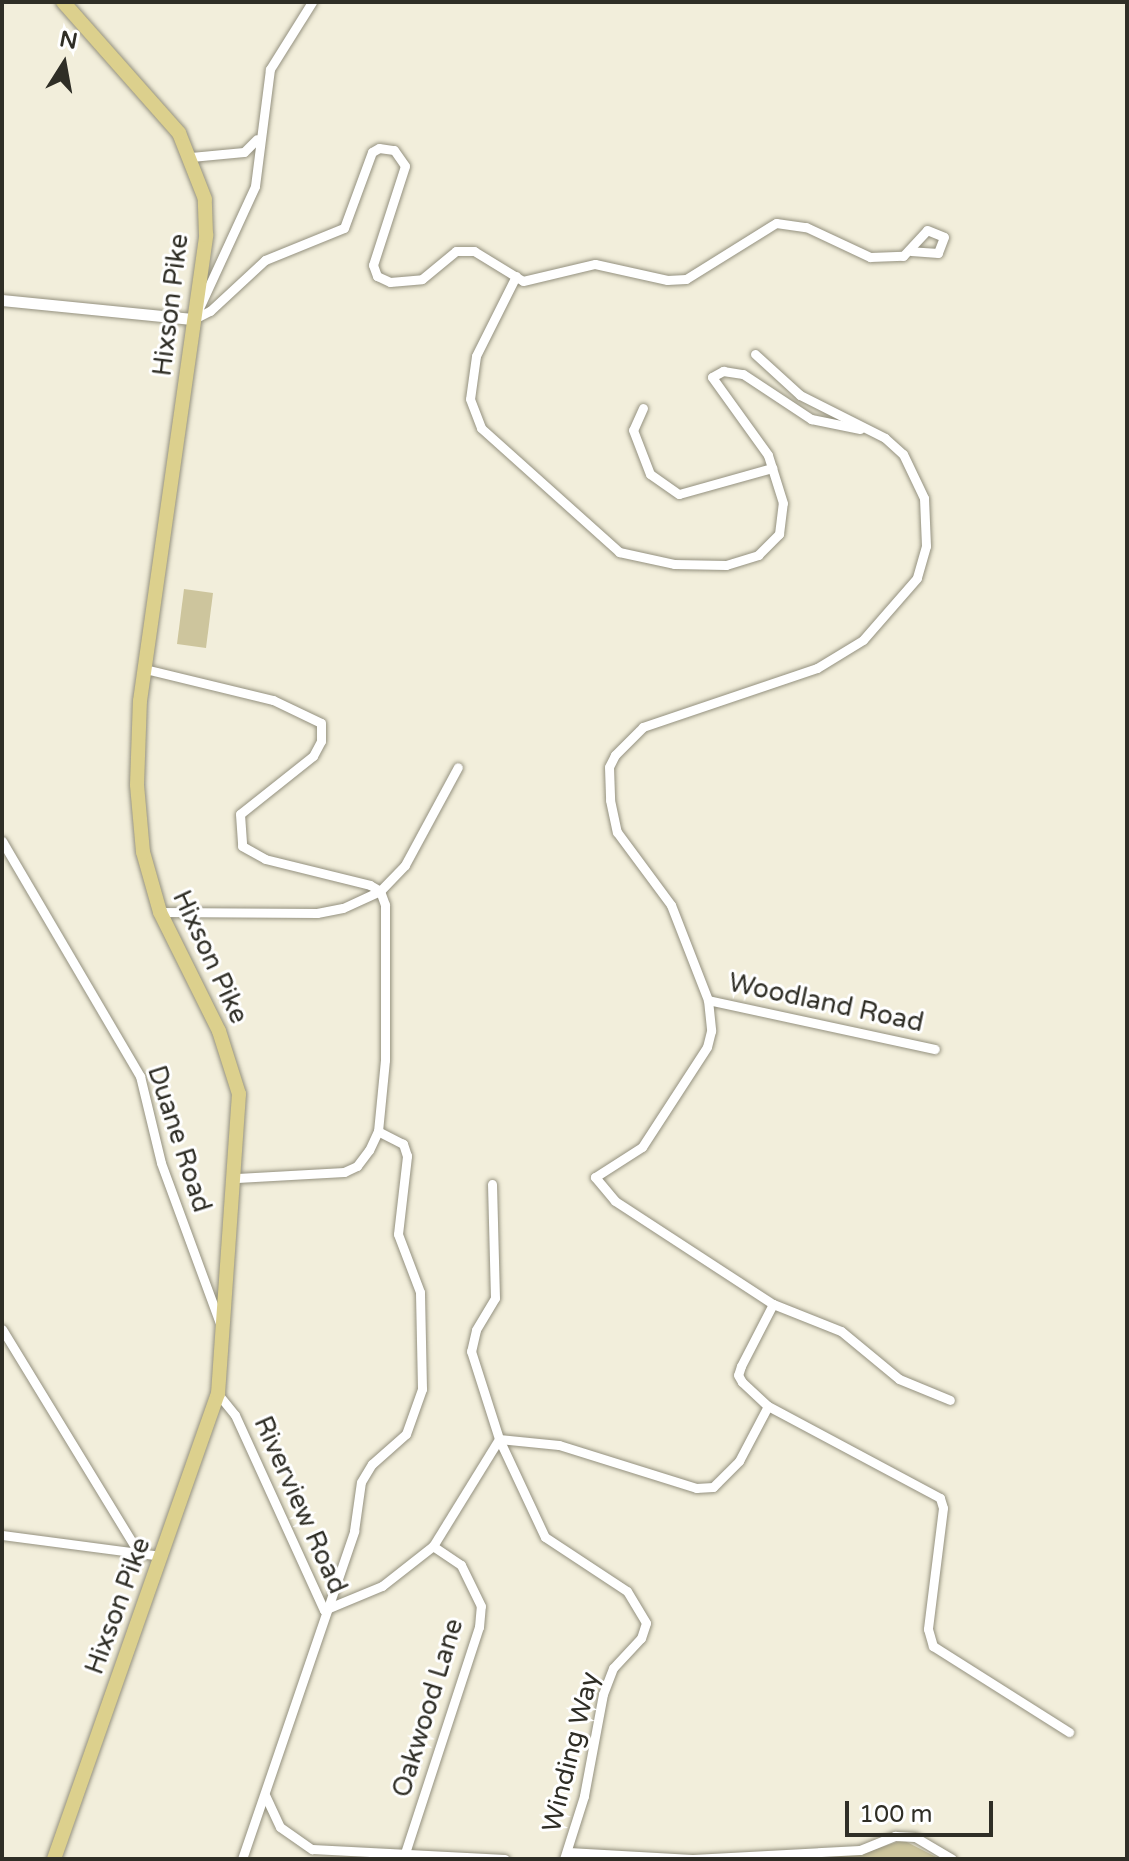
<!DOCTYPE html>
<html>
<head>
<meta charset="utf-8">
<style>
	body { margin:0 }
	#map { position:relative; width:1129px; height:1861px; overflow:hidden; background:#f2eedb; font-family:"Varela Round",sans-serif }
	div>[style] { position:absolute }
	.green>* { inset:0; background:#cdc59d }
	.roads { filter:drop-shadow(0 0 2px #94917f) drop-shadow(0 0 2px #94917f) }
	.minor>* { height:9px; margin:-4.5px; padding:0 4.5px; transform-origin:4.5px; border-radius:4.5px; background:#fff }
	.tertiary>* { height:11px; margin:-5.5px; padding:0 5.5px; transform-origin:5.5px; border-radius:5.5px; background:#fff }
	.primary>* { height:14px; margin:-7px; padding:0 7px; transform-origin:7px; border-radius:7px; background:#dcd08d }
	span { translate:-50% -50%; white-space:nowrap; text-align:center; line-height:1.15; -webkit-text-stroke:6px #fff; paint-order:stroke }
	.street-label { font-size:26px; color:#2f2e26 }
	.frame { position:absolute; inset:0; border:4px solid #2f2e26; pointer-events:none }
	.north { position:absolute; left:24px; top:24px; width:80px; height:80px; -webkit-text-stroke:6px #fff; paint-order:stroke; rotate:11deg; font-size:22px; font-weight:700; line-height:32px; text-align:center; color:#2f2e26 }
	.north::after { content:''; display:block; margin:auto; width:28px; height:36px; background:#2f2e26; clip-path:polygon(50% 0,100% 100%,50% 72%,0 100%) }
	.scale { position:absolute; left:845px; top:1801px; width:148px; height:36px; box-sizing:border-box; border:4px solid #2f2e26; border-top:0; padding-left:10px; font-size:24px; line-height:28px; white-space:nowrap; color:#2f2e26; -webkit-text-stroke:6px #fff; paint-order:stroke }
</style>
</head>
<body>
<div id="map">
	<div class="green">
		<div style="clip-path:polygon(184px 589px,213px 593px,206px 648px,177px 644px)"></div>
		<div style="clip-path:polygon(903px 1840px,940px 1859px,803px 1859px,867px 1852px)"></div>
	</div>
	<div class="roads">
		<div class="minor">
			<div style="left:191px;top:157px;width:53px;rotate:-5.4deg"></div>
			<div style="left:244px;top:152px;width:18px;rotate:-45deg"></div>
			<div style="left:516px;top:276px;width:89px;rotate:116.6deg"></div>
			<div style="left:476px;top:356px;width:43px;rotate:97.9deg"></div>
			<div style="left:470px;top:399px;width:31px;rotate:69deg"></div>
			<div style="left:481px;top:428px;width:186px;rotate:41.9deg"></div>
			<div style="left:619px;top:552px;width:56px;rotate:12.3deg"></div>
			<div style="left:674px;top:564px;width:52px;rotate:1.1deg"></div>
			<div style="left:726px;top:565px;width:34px;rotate:-17deg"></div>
			<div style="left:758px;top:555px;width:30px;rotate:-45deg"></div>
			<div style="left:779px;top:534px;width:31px;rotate:-83deg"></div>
			<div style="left:783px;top:503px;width:50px;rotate:-107.4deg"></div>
			<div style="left:768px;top:455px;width:96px;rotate:-125.7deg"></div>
			<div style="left:712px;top:377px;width:13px;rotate:-29deg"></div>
			<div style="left:723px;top:371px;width:20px;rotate:9deg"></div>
			<div style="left:743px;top:374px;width:82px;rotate:33.5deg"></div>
			<div style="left:811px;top:419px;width:50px;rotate:11.5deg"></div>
			<div style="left:199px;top:308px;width:134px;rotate:-65.3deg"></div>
			<div style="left:255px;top:186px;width:118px;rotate:-82.7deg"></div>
			<div style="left:270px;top:69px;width:79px;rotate:-57.9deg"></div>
			<div style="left:194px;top:319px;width:18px;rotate:-27deg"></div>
			<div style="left:210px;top:311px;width:75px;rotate:-42.8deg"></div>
			<div style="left:265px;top:260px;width:85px;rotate:-22.1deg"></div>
			<div style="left:344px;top:228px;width:81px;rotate:-69.8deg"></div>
			<div style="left:372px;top:152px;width:8px;rotate:-30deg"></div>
			<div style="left:379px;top:148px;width:15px;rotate:8deg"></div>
			<div style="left:394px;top:150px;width:19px;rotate:55deg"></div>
			<div style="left:405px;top:166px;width:104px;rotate:107.9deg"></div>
			<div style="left:373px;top:265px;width:12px;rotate:70deg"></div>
			<div style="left:377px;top:276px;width:14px;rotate:25deg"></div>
			<div style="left:390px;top:282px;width:32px;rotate:-5deg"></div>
			<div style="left:422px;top:279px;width:44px;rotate:-39.5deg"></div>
			<div style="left:456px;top:251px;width:18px"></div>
			<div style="left:474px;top:251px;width:57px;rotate:31.5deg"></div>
			<div style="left:523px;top:281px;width:74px;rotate:-13.3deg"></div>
			<div style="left:595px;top:264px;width:74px;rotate:12.5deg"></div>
			<div style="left:667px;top:280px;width:19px;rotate:-3deg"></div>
			<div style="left:686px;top:279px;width:106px;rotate:-31.9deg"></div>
			<div style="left:776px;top:223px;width:30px;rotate:8deg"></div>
			<div style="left:806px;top:227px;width:71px;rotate:25.1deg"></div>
			<div style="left:870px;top:257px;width:33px;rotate:-2deg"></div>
			<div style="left:903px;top:256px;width:35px;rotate:-47deg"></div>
			<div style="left:927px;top:230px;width:18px;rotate:22deg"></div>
			<div style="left:944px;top:237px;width:17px;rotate:111deg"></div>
			<div style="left:938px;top:253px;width:27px;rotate:-176deg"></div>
			<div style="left:755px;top:354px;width:61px;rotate:42.3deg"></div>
			<div style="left:800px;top:395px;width:95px;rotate:26.8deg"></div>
			<div style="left:885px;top:438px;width:24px;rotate:42deg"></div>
			<div style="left:903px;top:454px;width:49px;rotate:64.5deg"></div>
			<div style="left:924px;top:498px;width:48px;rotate:87.6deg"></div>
			<div style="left:926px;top:546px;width:33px;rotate:106deg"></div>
			<div style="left:917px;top:578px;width:82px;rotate:131.1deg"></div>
			<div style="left:863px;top:640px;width:54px;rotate:148.7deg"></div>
			<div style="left:817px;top:668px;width:184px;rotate:161.3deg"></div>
			<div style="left:643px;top:727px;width:40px;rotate:135deg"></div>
			<div style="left:615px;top:755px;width:13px;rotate:117deg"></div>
			<div style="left:609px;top:767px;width:33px;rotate:88deg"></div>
			<div style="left:610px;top:800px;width:33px;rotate:78deg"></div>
			<div style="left:617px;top:832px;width:91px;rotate:53.5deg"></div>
			<div style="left:671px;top:905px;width:102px;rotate:68.7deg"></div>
			<div style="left:708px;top:1000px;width:31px;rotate:84deg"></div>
			<div style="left:711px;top:1031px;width:16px;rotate:104deg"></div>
			<div style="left:707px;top:1047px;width:119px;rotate:123deg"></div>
			<div style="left:642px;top:1147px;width:56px;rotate:147.4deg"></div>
			<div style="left:595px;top:1177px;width:31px;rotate:50deg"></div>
			<div style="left:615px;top:1201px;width:189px;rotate:33.1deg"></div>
			<div style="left:773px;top:1304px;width:73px;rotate:21.7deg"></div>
			<div style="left:841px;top:1331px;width:75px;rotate:39.6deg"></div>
			<div style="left:899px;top:1379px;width:55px;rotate:22.4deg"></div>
			<div style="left:643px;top:408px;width:24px;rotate:114deg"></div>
			<div style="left:633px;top:430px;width:47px;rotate:68.9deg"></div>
			<div style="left:650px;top:474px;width:35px;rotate:35deg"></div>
			<div style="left:679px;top:494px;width:97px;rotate:-15.6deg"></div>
			<div style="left:145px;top:669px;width:132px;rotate:13.6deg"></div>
			<div style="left:273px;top:700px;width:53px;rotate:25.6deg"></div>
			<div style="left:321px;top:723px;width:18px;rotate:90deg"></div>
			<div style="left:321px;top:741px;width:17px;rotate:118deg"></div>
			<div style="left:313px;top:756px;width:93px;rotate:141.5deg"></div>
			<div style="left:240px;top:814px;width:32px;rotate:86deg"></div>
			<div style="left:242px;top:846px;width:26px;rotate:29deg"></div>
			<div style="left:265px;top:859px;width:108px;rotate:13.9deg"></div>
			<div style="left:370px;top:885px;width:12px;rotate:31deg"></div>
			<div style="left:380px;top:891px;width:15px;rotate:70deg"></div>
			<div style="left:385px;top:905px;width:155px;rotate:90deg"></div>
			<div style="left:385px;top:1060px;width:71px;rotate:95.6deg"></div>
			<div style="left:378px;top:1131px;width:21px;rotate:115deg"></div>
			<div style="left:369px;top:1150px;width:20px;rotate:127deg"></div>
			<div style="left:357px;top:1166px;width:14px;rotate:155deg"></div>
			<div style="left:344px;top:1172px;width:107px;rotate:176.8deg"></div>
			<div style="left:2px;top:841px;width:273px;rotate:59.6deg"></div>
			<div style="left:140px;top:1076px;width:89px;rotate:76.4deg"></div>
			<div style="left:161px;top:1163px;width:171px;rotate:69.8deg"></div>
			<div style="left:160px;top:912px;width:157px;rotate:0.4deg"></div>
			<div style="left:317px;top:913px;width:26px;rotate:-11deg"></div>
			<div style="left:343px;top:908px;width:41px;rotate:-24.7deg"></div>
			<div style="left:380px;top:891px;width:36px;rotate:-46deg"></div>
			<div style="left:405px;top:865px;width:111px;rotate:-61.6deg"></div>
			<div style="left:708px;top:1000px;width:232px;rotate:12.2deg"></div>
			<div style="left:492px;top:1184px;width:114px;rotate:88.5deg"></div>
			<div style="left:495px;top:1298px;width:37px;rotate:121deg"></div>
			<div style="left:476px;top:1330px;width:22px;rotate:103deg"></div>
			<div style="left:471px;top:1351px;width:92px;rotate:72.3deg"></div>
			<div style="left:499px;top:1439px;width:108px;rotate:64.9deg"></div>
			<div style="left:545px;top:1537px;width:98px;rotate:33.4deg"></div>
			<div style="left:627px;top:1591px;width:37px;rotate:59deg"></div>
			<div style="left:646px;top:1623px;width:16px;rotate:108deg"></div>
			<div style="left:641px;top:1638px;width:41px;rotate:133deg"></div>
			<div style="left:613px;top:1668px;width:28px;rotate:111deg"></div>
			<div style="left:603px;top:1694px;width:104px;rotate:100.6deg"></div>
			<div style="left:584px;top:1796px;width:66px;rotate:107.6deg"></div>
			<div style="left:773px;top:1304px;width:70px;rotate:117.3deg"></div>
			<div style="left:741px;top:1366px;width:9px;rotate:108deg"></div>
			<div style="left:738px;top:1375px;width:8px;rotate:60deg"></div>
			<div style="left:742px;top:1382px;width:35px;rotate:43deg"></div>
			<div style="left:768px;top:1406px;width:195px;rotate:28.1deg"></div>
			<div style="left:940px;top:1498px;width:10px;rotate:73deg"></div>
			<div style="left:943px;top:1508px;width:122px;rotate:97.1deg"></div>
			<div style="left:928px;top:1629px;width:18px;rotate:74deg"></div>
			<div style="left:933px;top:1646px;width:161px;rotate:32.3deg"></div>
			<div style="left:2px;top:1329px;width:261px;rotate:58.6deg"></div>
			<div style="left:218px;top:1394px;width:27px;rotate:51deg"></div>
			<div style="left:235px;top:1415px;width:214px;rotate:65.5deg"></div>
			<div style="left:499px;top:1439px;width:60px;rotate:5.7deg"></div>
			<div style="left:559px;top:1445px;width:144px;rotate:17.4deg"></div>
			<div style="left:696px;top:1488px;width:17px;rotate:-3deg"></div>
			<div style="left:713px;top:1487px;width:37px;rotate:-45deg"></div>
			<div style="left:739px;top:1461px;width:62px;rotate:-62.2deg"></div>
			<div style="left:2px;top:1535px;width:160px;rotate:7.5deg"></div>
			<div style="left:324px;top:1610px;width:63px;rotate:-22.5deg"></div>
			<div style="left:382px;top:1586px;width:65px;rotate:-38.1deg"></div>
			<div style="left:433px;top:1546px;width:126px;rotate:-58.3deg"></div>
			<div style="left:265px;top:1795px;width:35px;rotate:65deg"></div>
			<div style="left:280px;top:1827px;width:39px;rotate:35deg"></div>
			<div style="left:312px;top:1849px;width:193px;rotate:3deg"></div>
			<div style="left:568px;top:1852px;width:124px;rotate:3.2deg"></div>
			<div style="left:405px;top:1853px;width:238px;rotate:-71.9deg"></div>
			<div style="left:479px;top:1627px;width:21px;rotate:-85deg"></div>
			<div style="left:481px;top:1606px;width:46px;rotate:-116deg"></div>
			<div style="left:461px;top:1565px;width:34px;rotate:-146deg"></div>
			<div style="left:242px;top:1859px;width:347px;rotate:-71.1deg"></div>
			<div style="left:354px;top:1531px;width:49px;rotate:-81.9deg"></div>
			<div style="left:361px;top:1482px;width:21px;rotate:-59deg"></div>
			<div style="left:372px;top:1464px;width:45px;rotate:-41.4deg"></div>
			<div style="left:406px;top:1434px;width:48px;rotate:-70.4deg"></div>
			<div style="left:422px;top:1389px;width:97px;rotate:-91.2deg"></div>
			<div style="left:420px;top:1292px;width:62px;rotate:-110.8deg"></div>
			<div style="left:398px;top:1234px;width:79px;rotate:-83.4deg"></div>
			<div style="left:407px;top:1156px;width:13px;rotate:-108deg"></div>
			<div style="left:403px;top:1144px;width:28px;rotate:-153deg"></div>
			<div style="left:693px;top:1859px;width:167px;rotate:-3.1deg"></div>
			<div style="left:860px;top:1850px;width:38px;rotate:-22deg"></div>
			<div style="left:895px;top:1836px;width:20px;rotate:3deg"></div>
			<div style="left:915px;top:1837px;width:43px;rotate:30.7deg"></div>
		</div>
		<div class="tertiary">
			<div style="left:2px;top:300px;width:193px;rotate:5.7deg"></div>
		</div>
		<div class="primary">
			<div style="left:54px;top:1859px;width:493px;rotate:-70.6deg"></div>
			<div style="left:218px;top:1394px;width:301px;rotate:-86deg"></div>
			<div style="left:239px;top:1094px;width:66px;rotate:-107.6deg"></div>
			<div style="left:219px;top:1031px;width:133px;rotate:-116.4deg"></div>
			<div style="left:160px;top:912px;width:62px;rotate:-105.8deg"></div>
			<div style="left:143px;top:852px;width:67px;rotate:-95.1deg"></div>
			<div style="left:137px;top:785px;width:84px;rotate:-88deg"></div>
			<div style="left:140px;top:701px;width:471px;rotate:-81.9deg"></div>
			<div style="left:206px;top:235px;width:36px;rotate:-92deg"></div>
			<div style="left:205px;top:199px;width:71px;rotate:-111.5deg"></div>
			<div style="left:179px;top:133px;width:175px;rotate:-131.5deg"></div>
		</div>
	</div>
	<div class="street-label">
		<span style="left:171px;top:305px;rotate:-83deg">Hixson Pike</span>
		<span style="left:210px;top:957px;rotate:65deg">Hixson Pike</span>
		<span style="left:826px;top:1003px;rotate:12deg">Woodland Road</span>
		<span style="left:179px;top:1139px;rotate:72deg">Duane Road</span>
		<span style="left:300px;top:1505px;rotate:66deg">Riverview Road</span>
		<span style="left:118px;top:1606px;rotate:-70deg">Hixson Pike</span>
		<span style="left:428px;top:1708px;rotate:-73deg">Oakwood Lane</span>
		<span style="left:571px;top:1752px;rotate:-76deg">Winding Way</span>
	</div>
	<div class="frame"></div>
	<div class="north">N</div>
	<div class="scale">100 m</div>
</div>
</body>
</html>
